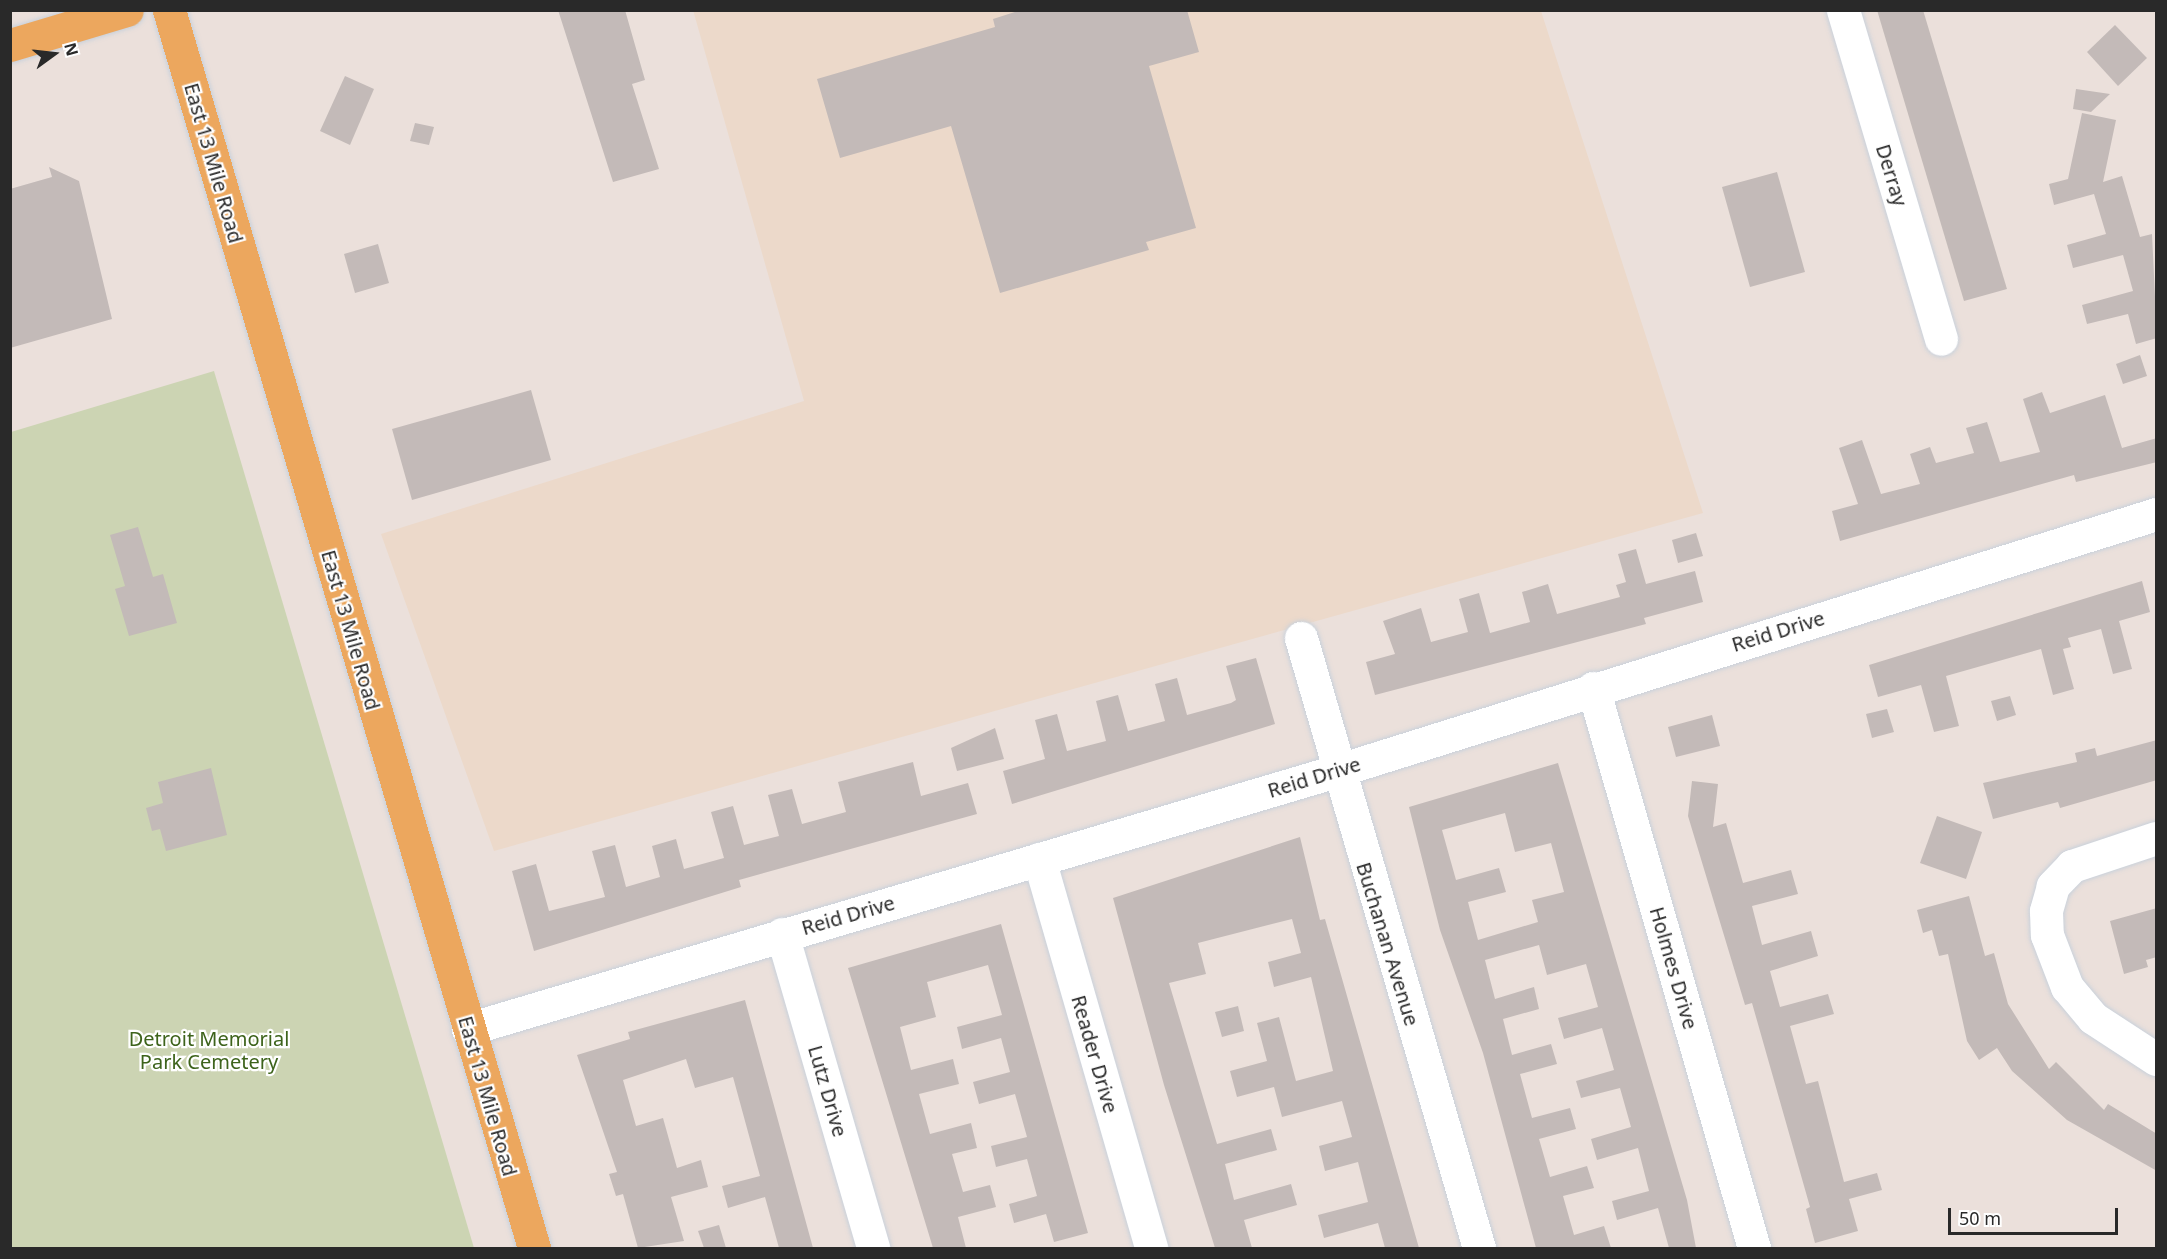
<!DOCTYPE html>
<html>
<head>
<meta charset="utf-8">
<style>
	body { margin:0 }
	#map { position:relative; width:2167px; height:1259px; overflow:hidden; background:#ebe0db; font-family:"Noto Sans",sans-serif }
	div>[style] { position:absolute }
	.education>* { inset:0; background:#ecd9ca }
	.cemetery>* { inset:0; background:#ccd4b3 }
	.building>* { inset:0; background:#c3bab8 }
	.roads { filter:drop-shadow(0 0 2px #c9d1db) drop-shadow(0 0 2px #c9d1db) }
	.minor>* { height:33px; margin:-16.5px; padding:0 16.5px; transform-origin:16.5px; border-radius:16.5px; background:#fff }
	.major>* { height:33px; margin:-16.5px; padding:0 16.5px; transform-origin:16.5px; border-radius:16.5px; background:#eca75e }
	span { translate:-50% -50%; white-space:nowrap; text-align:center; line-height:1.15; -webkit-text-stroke:4.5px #fff; paint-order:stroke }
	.street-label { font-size:20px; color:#292929 }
	.park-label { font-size:20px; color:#3d631b }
	.frame { position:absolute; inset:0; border:12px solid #292929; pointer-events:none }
	.north { position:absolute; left:24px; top:24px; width:60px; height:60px; -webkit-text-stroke:4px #fff; paint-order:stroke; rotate:75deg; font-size:16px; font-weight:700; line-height:24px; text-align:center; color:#292929 }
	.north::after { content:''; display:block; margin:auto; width:21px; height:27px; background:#292929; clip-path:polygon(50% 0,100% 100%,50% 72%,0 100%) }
	.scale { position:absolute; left:1948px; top:1208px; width:170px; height:27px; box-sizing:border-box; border:3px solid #292929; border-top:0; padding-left:8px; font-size:18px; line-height:21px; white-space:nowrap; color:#292929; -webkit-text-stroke:4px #fff; paint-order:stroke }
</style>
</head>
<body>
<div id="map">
	<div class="education">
		<div style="clip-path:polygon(693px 10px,1541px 11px,1703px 513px,494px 851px,381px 534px,804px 401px)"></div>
	</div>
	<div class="cemetery">
		<div style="clip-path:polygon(214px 371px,474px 1248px,11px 1248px,11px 432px)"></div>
	</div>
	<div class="building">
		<div style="clip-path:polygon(558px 10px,625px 10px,645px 80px,632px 84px,659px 169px,613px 182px)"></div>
		<div style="clip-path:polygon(1021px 10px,1187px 10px,1199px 52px,1149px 66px,1196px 228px,1146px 242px,1149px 250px,1000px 293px,951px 126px,840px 158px,817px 79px,995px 27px,993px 19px)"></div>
		<div style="clip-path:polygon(1877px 10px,1923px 10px,2007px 289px,1964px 301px)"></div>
		<div style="clip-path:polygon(2115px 25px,2147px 58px,2118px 86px,2087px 52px)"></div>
		<div style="clip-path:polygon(345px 76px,374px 89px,350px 145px,320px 131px)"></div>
		<div style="clip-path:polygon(2076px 89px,2110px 94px,2091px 112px,2073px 109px)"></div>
		<div style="clip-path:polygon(2082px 113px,2116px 120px,2103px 182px,2122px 176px,2140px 237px,2152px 234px,2157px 338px,2136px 344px,2128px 314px,2087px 324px,2082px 305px,2133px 291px,2123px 255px,2073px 268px,2067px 245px,2106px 234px,2094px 194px,2054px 205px,2049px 184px,2068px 179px)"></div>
		<div style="clip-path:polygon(415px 123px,434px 127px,429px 145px,410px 141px)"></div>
		<div style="clip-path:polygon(49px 167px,79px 181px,112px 319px,10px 348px,10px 189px,52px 177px)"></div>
		<div style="clip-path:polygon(1777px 172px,1805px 272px,1750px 287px,1722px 187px)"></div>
		<div style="clip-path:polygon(378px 244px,389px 283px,355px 293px,344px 254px)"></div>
		<div style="clip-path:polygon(2140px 355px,2147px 376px,2123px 384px,2116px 364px)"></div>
		<div style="clip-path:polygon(531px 390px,551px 460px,412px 500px,392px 429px)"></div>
		<div style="clip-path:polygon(2042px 392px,2050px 413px,2105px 395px,2122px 448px,2157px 438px,2157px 462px,2076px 482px,2074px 475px,1840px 541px,1832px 511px,1858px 504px,1839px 448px,1862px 440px,1881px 494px,1920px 484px,1910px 454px,1930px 447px,1936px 463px,1974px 453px,1966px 428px,1987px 422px,2000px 462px,2040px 452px,2023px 399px)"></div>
		<div style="clip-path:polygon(138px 527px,153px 577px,163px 574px,177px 623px,129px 636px,115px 589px,125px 586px,110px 535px)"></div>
		<div style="clip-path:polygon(1696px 533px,1703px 556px,1678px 563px,1672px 540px)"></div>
		<div style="clip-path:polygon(1636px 549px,1646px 584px,1695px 571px,1703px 602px,1644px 618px,1646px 624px,1375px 695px,1366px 662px,1395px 654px,1383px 621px,1421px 608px,1431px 642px,1468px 632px,1459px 599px,1479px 593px,1490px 633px,1530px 622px,1522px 592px,1548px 584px,1557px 614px,1620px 597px,1616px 585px,1626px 582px,1618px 554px)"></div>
		<div style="clip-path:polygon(2142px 581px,2150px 612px,2119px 621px,2132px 669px,2113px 674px,2101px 629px,2068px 638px,2071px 647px,2063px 649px,2074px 689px,2053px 695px,2041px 649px,1946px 676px,1959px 726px,1934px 732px,1921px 685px,1878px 697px,1869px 665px)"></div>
		<div style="clip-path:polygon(1256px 658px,1275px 724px,1012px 804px,1003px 771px,1045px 759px,1035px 720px,1057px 714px,1067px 751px,1106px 741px,1096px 701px,1118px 695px,1128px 731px,1165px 721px,1155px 684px,1177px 678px,1187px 715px,1231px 703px,1236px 700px,1226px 666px)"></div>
		<div style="clip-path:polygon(2010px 696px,2016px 715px,1997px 721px,1991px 701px)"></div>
		<div style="clip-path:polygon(1887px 709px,1894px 732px,1872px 738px,1866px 714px)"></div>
		<div style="clip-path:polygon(1712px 715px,1720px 746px,1676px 757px,1668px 727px)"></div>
		<div style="clip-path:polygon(995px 728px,1004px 759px,957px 771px,951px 748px)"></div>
		<div style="clip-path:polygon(2157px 740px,2157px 780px,2060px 808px,2058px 802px,1993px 819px,1983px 783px,2077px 762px,2075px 753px,2095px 748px,2097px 756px)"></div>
		<div style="clip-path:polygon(913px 762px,921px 796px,968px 783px,977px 814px,739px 880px,741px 887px,534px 951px,512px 871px,536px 864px,549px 911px,605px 897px,592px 851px,615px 845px,626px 887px,660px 877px,652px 846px,676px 839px,684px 869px,724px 858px,711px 812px,733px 806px,744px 845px,779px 836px,768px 795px,792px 789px,802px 824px,846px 812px,838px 782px)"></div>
		<div style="clip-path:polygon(evenodd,1558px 763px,1687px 1200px,1696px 1248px,1669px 1248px,1658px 1208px,1617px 1220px,1612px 1201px,1649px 1191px,1638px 1148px,1597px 1160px,1591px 1139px,1631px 1127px,1620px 1088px,1581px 1098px,1576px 1081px,1614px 1070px,1602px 1028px,1564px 1039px,1558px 1018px,1598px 1007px,1586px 964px,1547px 975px,1539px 945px,1485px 960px,1495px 999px,1534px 987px,1539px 1009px,1503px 1019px,1512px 1055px,1551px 1044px,1557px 1064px,1520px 1074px,1532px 1118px,1570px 1108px,1576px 1129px,1539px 1139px,1550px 1177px,1587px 1166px,1594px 1188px,1563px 1196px,1574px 1235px,1604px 1226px,1611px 1248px,1536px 1248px,1483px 1053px,1440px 930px,1409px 807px,1558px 763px,1505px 813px,1515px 852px,1551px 843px,1564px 892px,1532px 900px,1538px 922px,1478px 940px,1468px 902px,1506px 892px,1499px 868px,1456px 880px,1442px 830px,1505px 813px)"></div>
		<div style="clip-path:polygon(211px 768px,227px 835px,166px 851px,160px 829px,152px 831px,146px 808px,163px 803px,158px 782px)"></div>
		<div style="clip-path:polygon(1692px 781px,1718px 784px,1713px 827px,1726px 823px,1743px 883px,1791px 870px,1798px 894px,1752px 906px,1762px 945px,1811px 931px,1818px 956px,1770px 971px,1780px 1007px,1828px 994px,1834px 1014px,1790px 1026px,1806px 1084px,1818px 1081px,1844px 1182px,1877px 1173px,1882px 1190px,1849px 1199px,1858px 1231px,1815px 1243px,1806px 1209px,1810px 1207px,1752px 1003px,1745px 1005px,1688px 816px)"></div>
		<div style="clip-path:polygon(1937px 816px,1982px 832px,1966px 879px,1920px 863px)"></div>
		<div style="clip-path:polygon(1300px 837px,1320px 920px,1325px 919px,1419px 1248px,1385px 1248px,1378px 1223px,1324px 1238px,1318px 1215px,1368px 1202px,1358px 1162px,1325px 1171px,1319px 1146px,1352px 1137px,1342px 1101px,1282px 1117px,1274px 1087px,1237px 1097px,1230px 1071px,1267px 1061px,1257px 1023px,1279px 1017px,1296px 1081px,1333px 1071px,1311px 977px,1274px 987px,1268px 962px,1301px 953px,1292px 919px,1198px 943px,1206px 974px,1169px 983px,1217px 1144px,1271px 1129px,1277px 1150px,1225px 1164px,1234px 1200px,1291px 1184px,1297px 1205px,1244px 1220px,1252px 1248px,1215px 1248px,1164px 1085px,1113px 898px)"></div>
		<div style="clip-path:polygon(1969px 896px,1985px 956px,1994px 953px,2008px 1004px,2049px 1069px,2056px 1062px,2104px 1110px,2108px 1104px,2157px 1134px,2157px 1171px,2067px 1120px,2012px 1071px,1997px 1048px,1979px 1060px,1967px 1041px,1948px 954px,1939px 956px,1932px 930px,1923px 933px,1917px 910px)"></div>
		<div style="clip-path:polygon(2157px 908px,2157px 957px,2146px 960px,2148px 967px,2124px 974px,2110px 921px)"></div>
		<div style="clip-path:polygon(1001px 924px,1088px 1233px,1054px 1242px,1046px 1214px,1014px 1223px,1009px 1204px,1037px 1196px,1027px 1159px,996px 1167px,991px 1146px,1027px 1137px,1015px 1094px,979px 1104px,973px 1082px,1010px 1072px,1001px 1038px,962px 1049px,957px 1027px,1002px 1015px,988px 965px,927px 982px,936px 1017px,900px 1027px,911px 1070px,953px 1059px,959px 1084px,919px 1094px,930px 1134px,971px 1123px,977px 1148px,952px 1154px,963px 1192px,990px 1185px,996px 1207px,958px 1217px,966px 1248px,933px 1248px,848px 968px)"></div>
		<div style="clip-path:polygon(745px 1000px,813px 1248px,779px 1248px,765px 1197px,728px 1208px,722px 1186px,760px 1176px,733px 1077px,695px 1088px,686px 1059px,623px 1080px,636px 1126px,663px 1118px,677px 1168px,701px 1160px,708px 1187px,671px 1197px,684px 1241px,638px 1248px,623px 1194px,616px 1196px,609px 1174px,617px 1172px,577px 1055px,630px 1039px,628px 1032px)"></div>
		<div style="clip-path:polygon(1238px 1006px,1244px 1031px,1222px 1037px,1215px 1012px)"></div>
		<div style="clip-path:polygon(719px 1225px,726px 1248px,704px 1248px,698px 1231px)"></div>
	</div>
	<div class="roads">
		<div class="minor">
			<div style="left:1843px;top:10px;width:343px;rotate:73.4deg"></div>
			<div style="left:1301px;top:638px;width:635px;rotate:73.73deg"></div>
			<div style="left:1593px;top:688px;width:583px;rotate:73.96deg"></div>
			<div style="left:2156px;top:838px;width:89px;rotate:161.6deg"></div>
			<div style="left:2072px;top:866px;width:28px;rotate:134deg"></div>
			<div style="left:2053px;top:886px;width:26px;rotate:106deg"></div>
			<div style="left:2046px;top:911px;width:24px;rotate:88deg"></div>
			<div style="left:2047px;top:935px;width:56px;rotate:69deg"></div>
			<div style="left:2067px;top:987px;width:40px;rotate:50deg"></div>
			<div style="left:2093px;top:1018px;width:75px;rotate:33.1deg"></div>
			<div style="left:1039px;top:859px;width:405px;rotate:73.9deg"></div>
			<div style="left:782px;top:934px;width:327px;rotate:73.8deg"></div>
			<div style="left:468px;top:1029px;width:906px;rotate:-16.55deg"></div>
			<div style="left:1336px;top:771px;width:859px;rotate:-17.4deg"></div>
		</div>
		<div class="major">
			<div style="left:169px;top:10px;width:1291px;rotate:73.57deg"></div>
			<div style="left:10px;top:45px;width:122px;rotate:-16.7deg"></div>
		</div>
	</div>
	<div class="street-label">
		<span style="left:214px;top:163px;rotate:74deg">East 13 Mile Road</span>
		<span style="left:1892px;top:175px;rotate:73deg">Derray</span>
		<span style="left:351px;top:630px;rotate:74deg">East 13 Mile Road</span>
		<span style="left:1778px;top:631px;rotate:-17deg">Reid Drive</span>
		<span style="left:1314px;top:777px;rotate:-17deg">Reid Drive</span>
		<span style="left:848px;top:915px;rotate:-16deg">Reid Drive</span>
		<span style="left:1388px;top:944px;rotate:73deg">Buchanan Avenue</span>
		<span style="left:1674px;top:968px;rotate:74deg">Holmes Drive</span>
		<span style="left:1095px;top:1054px;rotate:74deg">Reader Drive</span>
		<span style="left:828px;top:1091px;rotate:74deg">Lutz Drive</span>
		<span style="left:488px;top:1096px;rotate:74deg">East 13 Mile Road</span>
	</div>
	<div class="park-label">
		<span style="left:209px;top:1050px">Detroit Memorial<br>Park Cemetery</span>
	</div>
	<div class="frame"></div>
	<div class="north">N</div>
	<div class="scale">50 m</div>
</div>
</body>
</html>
